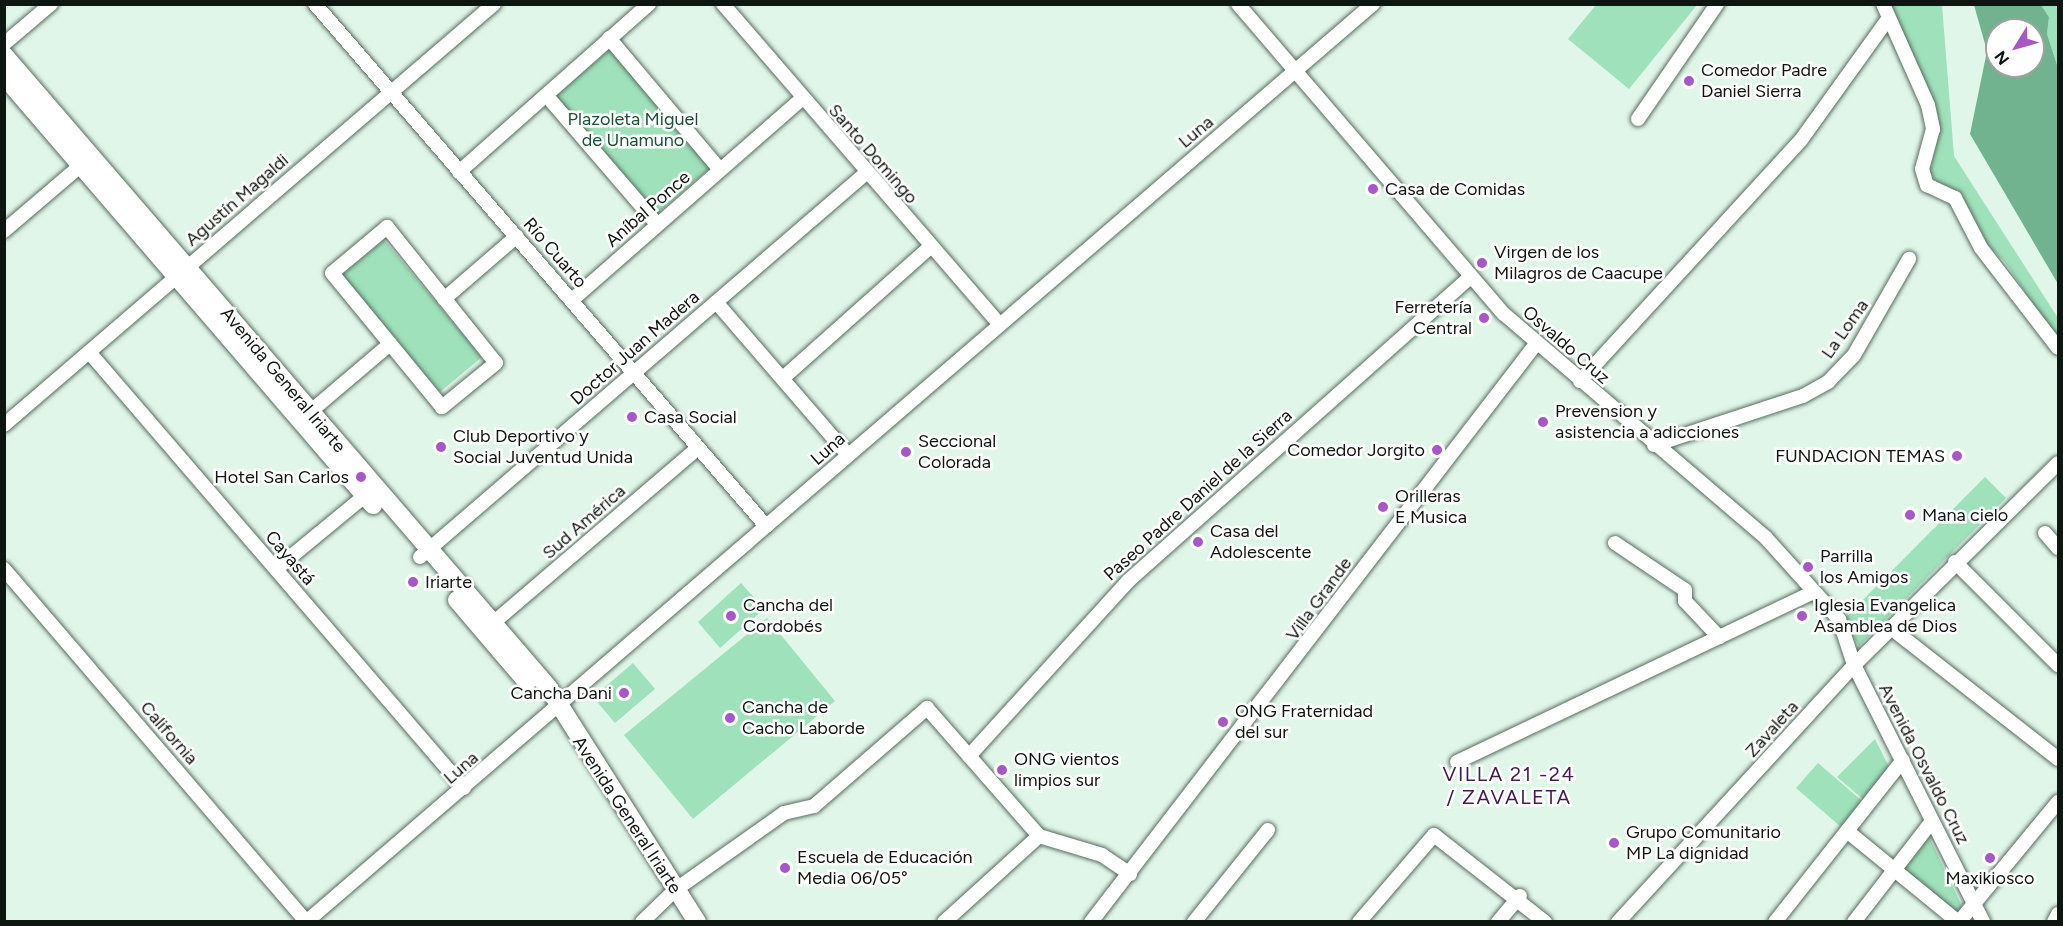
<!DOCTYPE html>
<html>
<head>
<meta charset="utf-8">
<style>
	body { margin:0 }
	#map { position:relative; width:2063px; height:926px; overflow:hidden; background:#e0f6e8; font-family:Figtree,sans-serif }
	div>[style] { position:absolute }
	.green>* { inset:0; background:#9ee1ba }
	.water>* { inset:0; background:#70b38e }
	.roads { filter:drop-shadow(0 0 2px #586c60) drop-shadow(0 0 2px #586c60) }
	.street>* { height:14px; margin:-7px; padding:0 7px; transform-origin:7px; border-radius:7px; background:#fff }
	.secondary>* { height:18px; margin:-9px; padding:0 9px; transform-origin:9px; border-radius:9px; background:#fff }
	.dots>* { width:16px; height:16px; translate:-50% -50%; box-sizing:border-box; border:3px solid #fff; border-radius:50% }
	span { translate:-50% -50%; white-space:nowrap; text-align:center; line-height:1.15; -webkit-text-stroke:5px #fff; paint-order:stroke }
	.poi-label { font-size:18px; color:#0e1611 }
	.left { translate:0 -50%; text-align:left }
	.right { translate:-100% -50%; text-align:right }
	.park-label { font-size:18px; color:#1c5036 }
	.street-label { font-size:18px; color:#0e1611 }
	.neighbourhood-label { font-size:20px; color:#421b51; letter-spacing:1.5px }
	.frame { position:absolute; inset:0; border:6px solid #0e1611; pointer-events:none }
	.north { position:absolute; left:1985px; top:18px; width:60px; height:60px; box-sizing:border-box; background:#fff; border:2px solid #9fa2a0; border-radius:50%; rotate:233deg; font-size:16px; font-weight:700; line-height:24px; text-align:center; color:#0e1611 }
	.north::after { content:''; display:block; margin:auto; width:21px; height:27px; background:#a757c7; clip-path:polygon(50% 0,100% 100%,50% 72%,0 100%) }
</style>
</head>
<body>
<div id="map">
	<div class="green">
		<div style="clip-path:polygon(1596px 5px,1596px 4px,1697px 5px,1629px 89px,1568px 39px)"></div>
		<div style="clip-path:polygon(1890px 5px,1942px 5px,1954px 156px,2058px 318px,2058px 341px,2005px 262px,1982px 240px,1961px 197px,1938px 184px,1930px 172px,1939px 131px)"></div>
		<div style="clip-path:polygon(2041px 5px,2058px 5px,2058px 68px,2047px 34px,2049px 17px)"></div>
		<div style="clip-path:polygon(610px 49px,711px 167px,657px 214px,556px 96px)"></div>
		<div style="clip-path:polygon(384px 240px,482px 357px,440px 392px,342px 275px)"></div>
		<div style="clip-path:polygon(1985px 477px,2006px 498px,1859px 646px,1844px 619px)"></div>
		<div style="clip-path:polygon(741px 583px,764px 609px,720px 648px,698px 622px)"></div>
		<div style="clip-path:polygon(767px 618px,835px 701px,693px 819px,624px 735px)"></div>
		<div style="clip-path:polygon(633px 663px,655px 689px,615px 723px,593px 697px)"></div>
		<div style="clip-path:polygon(1875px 739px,1890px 769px,1864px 800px,1837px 777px)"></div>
		<div style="clip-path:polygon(1818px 763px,1862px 801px,1841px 827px,1796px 788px)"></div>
		<div style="clip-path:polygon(1929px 837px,1962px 906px,1954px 916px,1903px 871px)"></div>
	</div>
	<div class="water">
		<div style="clip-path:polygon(evenodd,1974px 5px,2041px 5px,2049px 17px,2047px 34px,2058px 68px,2058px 284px,1970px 134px,1987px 51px,1974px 5px,1997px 30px,2033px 30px,2033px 66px,1997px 66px,1997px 30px)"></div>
	</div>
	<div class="roads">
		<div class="street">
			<div style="left:315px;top:4px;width:690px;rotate:49.17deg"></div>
			<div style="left:723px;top:4px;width:423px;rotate:49.2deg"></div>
			<div style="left:1238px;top:4px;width:408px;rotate:49.4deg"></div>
			<div style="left:1504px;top:314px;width:345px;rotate:40.5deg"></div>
			<div style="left:1766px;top:538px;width:109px;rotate:48deg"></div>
			<div style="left:1839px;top:619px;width:48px;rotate:71.9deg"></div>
			<div style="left:1854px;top:665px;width:288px;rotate:63.3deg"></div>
			<div style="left:1883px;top:4px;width:111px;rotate:66deg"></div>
			<div style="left:1928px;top:105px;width:25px;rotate:78deg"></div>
			<div style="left:1933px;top:129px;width:41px;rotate:105.4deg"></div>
			<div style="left:1922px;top:169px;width:17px;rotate:73deg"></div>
			<div style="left:1927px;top:185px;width:31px;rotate:25deg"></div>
			<div style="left:1955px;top:198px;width:56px;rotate:62.5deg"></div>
			<div style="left:1981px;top:248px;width:126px;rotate:52.4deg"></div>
			<div style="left:609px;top:38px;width:172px;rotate:49.9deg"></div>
			<div style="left:4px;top:44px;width:62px;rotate:-40.4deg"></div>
			<div style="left:546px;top:95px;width:170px;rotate:49.3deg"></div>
			<div style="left:1638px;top:119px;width:140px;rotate:-55.5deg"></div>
			<div style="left:459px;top:172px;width:254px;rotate:-41.5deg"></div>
			<div style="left:387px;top:227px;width:174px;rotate:51.3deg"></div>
			<div style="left:496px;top:363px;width:70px;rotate:140.8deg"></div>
			<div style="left:442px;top:407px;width:173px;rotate:-129.4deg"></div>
			<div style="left:332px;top:273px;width:72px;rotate:-39.9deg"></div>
			<div style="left:4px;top:231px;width:109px;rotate:-40.5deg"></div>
			<div style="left:444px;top:299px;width:96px;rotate:-40.8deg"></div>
			<div style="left:572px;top:300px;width:305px;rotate:-41.2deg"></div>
			<div style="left:716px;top:302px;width:202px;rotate:49.2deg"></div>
			<div style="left:89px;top:352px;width:575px;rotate:49.3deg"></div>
			<div style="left:783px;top:378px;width:197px;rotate:-41.7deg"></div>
			<div style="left:1580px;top:381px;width:327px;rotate:-47.5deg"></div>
			<div style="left:1801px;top:140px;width:149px;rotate:-54.3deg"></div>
			<div style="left:304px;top:417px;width:113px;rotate:-40.3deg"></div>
			<div style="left:4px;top:425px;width:646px;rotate:-40.67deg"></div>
			<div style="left:1654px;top:445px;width:157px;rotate:-18.2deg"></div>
			<div style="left:1803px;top:396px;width:29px;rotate:-29deg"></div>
			<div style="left:1828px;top:382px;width:37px;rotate:-46deg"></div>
			<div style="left:1854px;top:355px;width:111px;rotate:-60.2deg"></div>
			<div style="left:2045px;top:533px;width:20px;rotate:49deg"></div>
			<div style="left:1615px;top:543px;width:84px;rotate:33.9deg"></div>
			<div style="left:1685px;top:590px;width:11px;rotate:90deg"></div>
			<div style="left:1685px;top:601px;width:50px;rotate:46.6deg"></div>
			<div style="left:420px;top:557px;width:587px;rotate:-40.72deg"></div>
			<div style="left:1955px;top:562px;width:146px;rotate:45deg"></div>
			<div style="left:4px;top:569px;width:465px;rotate:49.4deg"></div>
			<div style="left:276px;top:569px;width:124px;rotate:-39.5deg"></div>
			<div style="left:493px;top:623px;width:270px;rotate:-40.5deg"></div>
			<div style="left:1891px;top:628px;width:212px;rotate:38.1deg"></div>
			<div style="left:969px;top:756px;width:236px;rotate:-47.7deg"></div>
			<div style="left:1128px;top:581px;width:456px;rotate:-41.6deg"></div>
			<div style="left:1457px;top:762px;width:395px;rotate:-25.5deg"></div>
			<div style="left:1847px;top:831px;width:144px;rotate:39.3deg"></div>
			<div style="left:1039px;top:836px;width:66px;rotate:16.8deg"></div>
			<div style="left:1102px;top:855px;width:34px;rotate:34deg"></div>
			<div style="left:306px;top:922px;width:1408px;rotate:-40.71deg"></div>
			<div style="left:642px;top:922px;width:46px;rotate:-44.1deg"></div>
			<div style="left:675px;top:890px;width:133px;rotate:-35.2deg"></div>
			<div style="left:784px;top:813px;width:31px;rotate:-13deg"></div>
			<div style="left:814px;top:806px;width:150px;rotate:-40.9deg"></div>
			<div style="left:927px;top:708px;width:170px;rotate:48.8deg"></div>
			<div style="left:1039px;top:836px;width:128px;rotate:137.8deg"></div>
			<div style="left:1091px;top:922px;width:729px;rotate:-52.41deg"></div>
			<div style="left:1194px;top:922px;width:118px;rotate:-51.2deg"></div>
			<div style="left:1359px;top:922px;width:115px;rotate:-49.2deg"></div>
			<div style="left:1434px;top:835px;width:141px;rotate:38.1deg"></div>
			<div style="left:1498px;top:922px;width:34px;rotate:-50deg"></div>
			<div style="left:1618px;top:922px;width:349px;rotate:-47.4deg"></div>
			<div style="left:1854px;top:665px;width:287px;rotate:-44.7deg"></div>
			<div style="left:1775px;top:922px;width:206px;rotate:-51.7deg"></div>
			<div style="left:1854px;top:922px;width:128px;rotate:-52.3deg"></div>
			<div style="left:1959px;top:922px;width:156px;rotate:-50.5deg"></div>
			<div style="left:2054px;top:922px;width:9px;rotate:-63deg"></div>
		</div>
		<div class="secondary">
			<div style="left:4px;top:55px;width:834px;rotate:49.28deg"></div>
			<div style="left:548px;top:687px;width:278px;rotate:57.6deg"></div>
			<div style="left:4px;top:76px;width:566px;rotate:49.3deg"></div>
			<div style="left:457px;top:600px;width:108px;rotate:49.5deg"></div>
		</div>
	</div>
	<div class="dots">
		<div style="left:1689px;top:81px;background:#a757c7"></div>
		<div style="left:1373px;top:189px;background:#a757c7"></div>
		<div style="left:1482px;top:263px;background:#a757c7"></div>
		<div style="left:1484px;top:318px;background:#a757c7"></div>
		<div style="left:632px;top:417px;background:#a757c7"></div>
		<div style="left:1543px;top:422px;background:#a757c7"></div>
		<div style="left:441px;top:447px;background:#a757c7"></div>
		<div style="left:1437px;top:450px;background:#a757c7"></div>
		<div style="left:906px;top:452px;background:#a757c7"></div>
		<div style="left:1957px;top:456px;background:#a757c7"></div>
		<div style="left:361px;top:477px;background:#a757c7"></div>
		<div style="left:1383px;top:507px;background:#a757c7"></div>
		<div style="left:1910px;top:515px;background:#a757c7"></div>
		<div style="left:1198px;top:542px;background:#a757c7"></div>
		<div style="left:1808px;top:567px;background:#a757c7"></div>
		<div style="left:413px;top:582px;background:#a757c7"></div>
		<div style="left:731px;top:616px;background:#a757c7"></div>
		<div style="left:1802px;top:616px;background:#a757c7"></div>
		<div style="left:624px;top:693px;background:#a757c7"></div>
		<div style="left:730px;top:718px;background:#a757c7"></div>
		<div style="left:1223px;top:722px;background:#a757c7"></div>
		<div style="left:1002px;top:770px;background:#a757c7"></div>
		<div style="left:1614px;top:843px;background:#a757c7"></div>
		<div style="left:1990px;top:858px;background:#a757c7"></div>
		<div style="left:785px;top:868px;background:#a757c7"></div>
	</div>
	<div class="poi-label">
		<span class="left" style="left:1701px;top:81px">Comedor Padre<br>Daniel Sierra</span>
		<span class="left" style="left:1385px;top:189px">Casa de Comidas</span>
		<span class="left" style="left:1494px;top:263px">Virgen de los<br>Milagros de Caacupe</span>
		<span class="right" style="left:1472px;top:318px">Ferretería<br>Central</span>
		<span class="left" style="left:1555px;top:422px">Prevension y<br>asistencia a adicciones</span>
		<span class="left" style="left:644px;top:417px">Casa Social</span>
		<span class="left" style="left:453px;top:447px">Club Deportivo y<br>Social Juventud Unida</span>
		<span class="left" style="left:918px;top:452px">Seccional<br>Colorada</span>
		<span class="right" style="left:1425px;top:450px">Comedor Jorgito</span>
		<span class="right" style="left:1945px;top:456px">FUNDACION TEMAS</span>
		<span class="right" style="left:349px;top:477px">Hotel San Carlos</span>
		<span class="left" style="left:1395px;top:507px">Orilleras<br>E Musica</span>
		<span class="left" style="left:1922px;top:515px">Mana cielo</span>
		<span class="left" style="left:1210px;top:542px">Casa del<br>Adolescente</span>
		<span class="left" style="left:1820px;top:567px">Parrilla<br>los Amigos</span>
		<span class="left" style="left:425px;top:582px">Iriarte</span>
		<span class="left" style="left:743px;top:616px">Cancha del<br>Cordobés</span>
		<span class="left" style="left:1814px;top:616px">Iglesia Evangelica<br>Asamblea de Dios</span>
		<span class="right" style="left:612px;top:693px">Cancha Dani</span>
		<span class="left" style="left:742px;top:718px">Cancha de<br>Cacho Laborde</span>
		<span class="left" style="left:1235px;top:722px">ONG Fraternidad<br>del sur</span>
		<span class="left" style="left:1014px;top:770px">ONG vientos<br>limpios sur</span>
		<span class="left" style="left:1626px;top:843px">Grupo Comunitario<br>MP La dignidad</span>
		<span class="left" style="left:797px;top:868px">Escuela de Educación<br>Media 06/05°</span>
		<span style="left:1990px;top:878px">Maxikiosco</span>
	</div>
	<div class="park-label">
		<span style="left:633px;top:130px">Plazoleta Miguel<br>de Unamuno</span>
	</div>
	<div class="street-label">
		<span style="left:1196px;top:132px;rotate:-40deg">Luna</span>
		<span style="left:873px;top:154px;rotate:49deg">Santo Domingo</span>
		<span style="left:237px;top:200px;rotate:-41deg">Agustín Magaldi</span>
		<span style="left:648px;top:209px;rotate:-41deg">Aníbal Ponce</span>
		<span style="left:555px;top:253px;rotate:49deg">Río Cuarto</span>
		<span style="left:1845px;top:329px;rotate:-55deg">La Loma</span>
		<span style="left:1566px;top:345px;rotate:41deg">Osvaldo Cruz</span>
		<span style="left:635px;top:348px;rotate:-41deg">Doctor Juan Madera</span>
		<span style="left:283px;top:380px;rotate:50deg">Avenida General Iriarte</span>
		<span style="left:828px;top:449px;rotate:-41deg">Luna</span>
		<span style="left:1198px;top:495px;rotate:-42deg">Paseo Padre Daniel de la Sierra</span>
		<span style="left:584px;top:522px;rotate:-41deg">Sud América</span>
		<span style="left:290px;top:558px;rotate:49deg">Cayastá</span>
		<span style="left:1319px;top:599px;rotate:-54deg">Villa Grande</span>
		<span style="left:1772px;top:729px;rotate:-48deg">Zavaleta</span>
		<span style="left:169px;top:733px;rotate:49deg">California</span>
		<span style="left:1924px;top:764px;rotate:63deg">Avenida Osvaldo Cruz</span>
		<span style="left:461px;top:768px;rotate:-41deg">Luna</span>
		<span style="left:627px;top:815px;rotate:57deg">Avenida General Iriarte</span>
	</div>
	<div class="neighbourhood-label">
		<span style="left:1509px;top:786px">VILLA 21 -24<br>/ ZAVALETA</span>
	</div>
	<div class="frame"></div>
	<div class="north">N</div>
</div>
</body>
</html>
